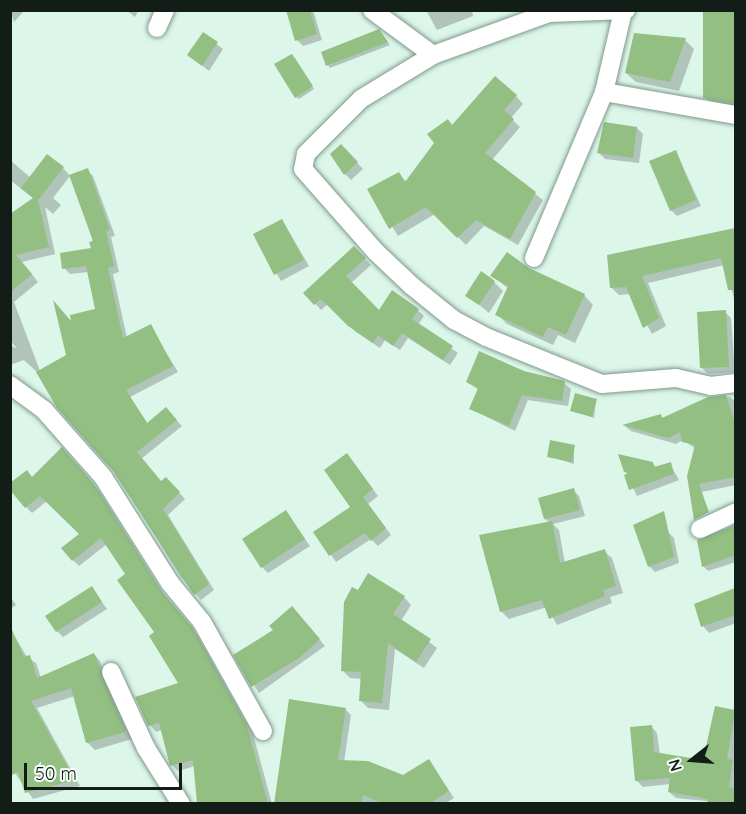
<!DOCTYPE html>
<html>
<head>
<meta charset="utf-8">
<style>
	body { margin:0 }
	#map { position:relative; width:746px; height:814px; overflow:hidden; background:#dcf6e9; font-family:Quicksand,sans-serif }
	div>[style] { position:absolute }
	.shadow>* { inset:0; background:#0003 }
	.building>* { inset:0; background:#93bf82 }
	.roads { filter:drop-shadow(0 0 2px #7f988b) drop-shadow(0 0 2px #7f988b) }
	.street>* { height:18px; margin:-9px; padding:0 9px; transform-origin:9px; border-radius:9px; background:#fff }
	span { translate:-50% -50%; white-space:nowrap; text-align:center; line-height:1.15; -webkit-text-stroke:4.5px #f8fefb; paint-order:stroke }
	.frame { position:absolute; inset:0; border:12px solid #131d18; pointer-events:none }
	.north { position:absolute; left:662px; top:730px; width:60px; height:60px; -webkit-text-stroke:4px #f8fefb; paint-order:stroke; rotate:253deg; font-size:16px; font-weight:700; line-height:24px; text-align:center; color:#131d18 }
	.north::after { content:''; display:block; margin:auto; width:21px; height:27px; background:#131d18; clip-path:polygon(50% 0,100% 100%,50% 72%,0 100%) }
	.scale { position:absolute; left:24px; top:763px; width:158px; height:27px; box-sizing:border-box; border:3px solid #131d18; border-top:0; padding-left:8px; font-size:18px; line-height:21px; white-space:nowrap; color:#131d18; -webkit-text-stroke:4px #f8fefb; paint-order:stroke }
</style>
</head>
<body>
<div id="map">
	<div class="shadow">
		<div style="clip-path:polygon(10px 10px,25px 10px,14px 22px)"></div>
		<div style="clip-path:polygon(126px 10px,139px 10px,135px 17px)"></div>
		<div style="clip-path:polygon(287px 10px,313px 10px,322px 40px,303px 46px,297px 40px)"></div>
		<div style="clip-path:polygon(426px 10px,472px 10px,473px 16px,437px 30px)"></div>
		<div style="clip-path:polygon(704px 10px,736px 10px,736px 111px,716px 109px,705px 97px)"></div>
		<div style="clip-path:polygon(381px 33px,390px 45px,330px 68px,328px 65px)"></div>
		<div style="clip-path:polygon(203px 34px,223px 49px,209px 71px,189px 55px)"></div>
		<div style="clip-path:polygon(685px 40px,694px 49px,679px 91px,636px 82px,626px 73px)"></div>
		<div style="clip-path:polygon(295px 58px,314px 89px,299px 99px,296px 97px)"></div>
		<div style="clip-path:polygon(516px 96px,523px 104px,511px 118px,520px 127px,492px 160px,543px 200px,518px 245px,484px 226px,466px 245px,435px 214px,398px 236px,369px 189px,398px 174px,407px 182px,453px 127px)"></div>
		<div style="clip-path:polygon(637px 128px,643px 134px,639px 163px,605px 159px,599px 153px)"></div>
		<div style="clip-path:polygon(347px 152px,363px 169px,351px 180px,345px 174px)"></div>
		<div style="clip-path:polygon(676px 152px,701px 206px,677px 216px,671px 210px)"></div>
		<div style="clip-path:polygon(10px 160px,31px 178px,63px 168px,70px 176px,53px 198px,61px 205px,53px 214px,45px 207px,55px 254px,22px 262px,38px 282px,14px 302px,40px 371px,68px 356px,73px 325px,97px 310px,88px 272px,70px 274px,64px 268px,93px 249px,87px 170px,93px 176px,115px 236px,111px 237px,119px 272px,113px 274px,127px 338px,150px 326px,178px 372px,130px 397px,148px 424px,172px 415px,182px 426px,141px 459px,161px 483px,166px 479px,185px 499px,168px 515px,214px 590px,201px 600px,180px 576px,114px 470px,40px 375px,24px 360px,10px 365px,10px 345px,17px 349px,10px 340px,10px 215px,34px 199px,10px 180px)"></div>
		<div style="clip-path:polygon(282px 220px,309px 266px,281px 281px,255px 235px)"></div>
		<div style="clip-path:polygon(736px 230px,736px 305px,724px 265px,648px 283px,666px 326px,652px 334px,630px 294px,619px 295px,612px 288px,609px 256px)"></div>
		<div style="clip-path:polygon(354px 248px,371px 265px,351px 283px,379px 312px,418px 310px,424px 316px,418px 325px,458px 353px,450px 365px,408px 338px,400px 350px,385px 340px,380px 348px,356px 332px,328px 304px,321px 310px,305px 293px)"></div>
		<div style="clip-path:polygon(528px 269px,584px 295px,593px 305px,575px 343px,558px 335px,553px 345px,507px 324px,497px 314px,509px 289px,492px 276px)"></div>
		<div style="clip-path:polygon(494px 282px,503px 291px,489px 313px,467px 295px)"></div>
		<div style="clip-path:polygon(725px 312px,731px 318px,735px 372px,708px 374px,702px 368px)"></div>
		<div style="clip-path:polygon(524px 373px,564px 383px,571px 389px,568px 406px,528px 400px,515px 431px,471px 409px,479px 390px,467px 382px)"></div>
		<div style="clip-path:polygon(730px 397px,736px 402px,736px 485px,697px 493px,696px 449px,683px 440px,676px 444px,631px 431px,625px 426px,661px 416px,664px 419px,709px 398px)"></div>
		<div style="clip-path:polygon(596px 401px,594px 418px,572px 410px)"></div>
		<div style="clip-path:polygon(574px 447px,574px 464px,548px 456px)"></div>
		<div style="clip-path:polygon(68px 455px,100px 492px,166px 597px,198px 636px,253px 734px,272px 804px,198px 804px,195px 766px,178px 771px,172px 765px,162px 730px,156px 732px,150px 725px,181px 684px,127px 574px,107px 544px,79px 566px,73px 560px,81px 534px,47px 501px,32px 513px,26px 507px,33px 479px)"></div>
		<div style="clip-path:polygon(347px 455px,378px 496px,368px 504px,391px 535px,378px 546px,371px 539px,336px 562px,315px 532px,352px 508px)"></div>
		<div style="clip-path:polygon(652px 463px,657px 468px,670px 464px,679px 480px,637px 496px,625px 471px)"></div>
		<div style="clip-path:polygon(573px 490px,579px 496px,585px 516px,553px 524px,559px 530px,565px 563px,604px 551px,612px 558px,623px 593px,610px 597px,612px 603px,557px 625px,547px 607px,509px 619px,501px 611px,550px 523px,545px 519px)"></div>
		<div style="clip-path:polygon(286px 512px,310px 546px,268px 573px,262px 567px)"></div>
		<div style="clip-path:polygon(668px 532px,674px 538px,679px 563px,655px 572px,649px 566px)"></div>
		<div style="clip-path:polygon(728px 538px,736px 562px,708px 571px,703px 566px)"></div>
		<div style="clip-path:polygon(92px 588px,107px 609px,63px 637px,57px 631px)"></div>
		<div style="clip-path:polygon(736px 589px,736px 623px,709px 633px,703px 626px,696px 605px)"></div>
		<div style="clip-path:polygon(10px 596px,16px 605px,10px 609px)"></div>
		<div style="clip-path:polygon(404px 597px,411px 605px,401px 621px,437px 648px,424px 668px,395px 649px,389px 710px,368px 708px,360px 700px,362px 679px,350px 678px,342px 670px)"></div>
		<div style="clip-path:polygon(298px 614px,325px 646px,259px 693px,235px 655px)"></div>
		<div style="clip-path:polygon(15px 637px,27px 657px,36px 663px,41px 678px,94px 654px,100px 661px,132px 739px,95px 750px,88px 743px,75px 696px,37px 708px,80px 786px,33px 799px,15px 773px)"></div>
		<div style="clip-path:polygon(716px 708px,736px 712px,736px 804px,676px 798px,669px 792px,670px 784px,643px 787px,636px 780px,651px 726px,657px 733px,660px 755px,704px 762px)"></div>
		<div style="clip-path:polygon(345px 709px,351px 715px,344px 762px,403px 777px,429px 761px,454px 798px,444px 804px,276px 804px)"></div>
	</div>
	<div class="building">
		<div style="clip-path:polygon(286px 10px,310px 10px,317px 34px,295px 41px)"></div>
		<div style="clip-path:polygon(703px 10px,735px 10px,735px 104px,703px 98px)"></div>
		<div style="clip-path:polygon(379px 29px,388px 42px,326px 66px,321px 52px)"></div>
		<div style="clip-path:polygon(203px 32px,218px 42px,202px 66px,187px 55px)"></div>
		<div style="clip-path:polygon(634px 33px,686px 38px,670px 82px,625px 73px)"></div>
		<div style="clip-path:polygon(292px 54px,313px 86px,295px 98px,274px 64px)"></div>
		<div style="clip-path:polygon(495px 76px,517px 95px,504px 110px,514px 119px,485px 153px,536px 192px,510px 239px,476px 220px,457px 238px,426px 207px,389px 229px,367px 189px,399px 172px,405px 182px,434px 143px,427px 134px,448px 119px,452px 125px)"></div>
		<div style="clip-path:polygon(604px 122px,637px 127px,633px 158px,597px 153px)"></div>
		<div style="clip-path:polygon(341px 144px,358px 162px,344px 175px,330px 154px)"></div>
		<div style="clip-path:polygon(676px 150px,696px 200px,670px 211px,649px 161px)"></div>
		<div style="clip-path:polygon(47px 154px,64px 167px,38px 200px,49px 247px,16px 255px,32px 274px,10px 292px,10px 214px,33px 198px,21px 188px)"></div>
		<div style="clip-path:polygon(88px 168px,110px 230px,106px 231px,114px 266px,108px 268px,123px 338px,151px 324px,173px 366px,126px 390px,147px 423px,166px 407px,177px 420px,137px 452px,161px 481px,166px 477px,180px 492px,163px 509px,209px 584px,194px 595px,113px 471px,57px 408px,36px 372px,66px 355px,53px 300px,71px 321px,70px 315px,95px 309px,86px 266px,62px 269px,60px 253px,91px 248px,89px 242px,93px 241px,69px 175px)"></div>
		<div style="clip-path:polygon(282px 219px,304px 260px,274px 275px,253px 234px)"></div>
		<div style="clip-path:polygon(735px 228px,735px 290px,728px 290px,721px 258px,642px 276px,659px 318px,643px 328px,626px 287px,610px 288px,607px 255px)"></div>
		<div style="clip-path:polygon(354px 246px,366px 258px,346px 276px,379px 310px,392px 290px,419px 309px,412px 319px,453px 346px,443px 360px,402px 333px,393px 346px,378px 335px,373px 343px,348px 326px,321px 299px,314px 305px,303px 293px)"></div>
		<div style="clip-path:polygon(507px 252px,529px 268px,585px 294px,566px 335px,548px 327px,543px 337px,495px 315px,508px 286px,490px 276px)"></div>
		<div style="clip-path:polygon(481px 271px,495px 281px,479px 305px,465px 296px)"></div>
		<div style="clip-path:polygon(726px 310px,729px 367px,700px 368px,697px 312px)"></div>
		<div style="clip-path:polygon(479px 351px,524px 371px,565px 381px,562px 401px,522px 395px,509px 426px,469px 409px,478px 388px,466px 382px)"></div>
		<div style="clip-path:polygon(575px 393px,597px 399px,592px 417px,570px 411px)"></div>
		<div style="clip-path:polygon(726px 395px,735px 423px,735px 477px,699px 484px,709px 512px,694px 520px,687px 476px,695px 445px,682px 442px,680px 432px,668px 438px,622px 425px,661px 414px,662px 418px,708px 397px)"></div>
		<div style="clip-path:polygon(550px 440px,575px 445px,572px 462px,547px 457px)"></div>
		<div style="clip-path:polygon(62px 447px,94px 484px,160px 589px,193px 628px,247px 726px,268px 804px,197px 804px,193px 760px,170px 766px,159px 723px,148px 726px,135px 697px,178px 683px,149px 636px,154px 632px,117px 580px,125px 574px,101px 538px,72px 561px,61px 548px,79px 534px,40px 496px,25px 508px,10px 490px,10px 483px,27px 470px,32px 477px)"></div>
		<div style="clip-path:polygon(347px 453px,373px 489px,363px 497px,386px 528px,371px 541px,365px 533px,329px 556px,313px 532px,350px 507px,324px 470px)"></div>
		<div style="clip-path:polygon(618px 454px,653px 462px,654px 467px,671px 462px,674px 474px,629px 490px,624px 475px,630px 473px,624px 472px)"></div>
		<div style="clip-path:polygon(574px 488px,580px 510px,544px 519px,538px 498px)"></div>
		<div style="clip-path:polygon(286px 510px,305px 539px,261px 568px,242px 539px)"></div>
		<div style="clip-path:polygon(664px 511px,674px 557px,648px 567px,633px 525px)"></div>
		<div style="clip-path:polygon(552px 521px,560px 563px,605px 549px,616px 586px,603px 590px,605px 596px,549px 619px,542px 600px,500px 612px,479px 535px)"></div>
		<div style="clip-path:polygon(735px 525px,735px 555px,702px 567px,697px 540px)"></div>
		<div style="clip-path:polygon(368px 573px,405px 596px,393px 614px,431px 639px,416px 662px,388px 643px,382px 703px,359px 701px,361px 672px,341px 671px,344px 602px,352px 587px,358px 590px)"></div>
		<div style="clip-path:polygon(92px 586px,102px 602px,56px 632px,45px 616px)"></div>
		<div style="clip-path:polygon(735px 588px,735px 615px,701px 627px,694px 604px)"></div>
		<div style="clip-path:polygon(292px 606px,320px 639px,299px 658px,251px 687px,233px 655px,273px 630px,269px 626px)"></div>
		<div style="clip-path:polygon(10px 625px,24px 657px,30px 655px,37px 678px,94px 653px,126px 732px,86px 743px,71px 688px,31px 701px,75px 780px,25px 793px,18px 772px,10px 776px)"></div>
		<div style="clip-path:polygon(289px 699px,346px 708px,338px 760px,368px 761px,403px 775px,429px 759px,449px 791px,429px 804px,384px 804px,363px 795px,362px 803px,274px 804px)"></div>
		<div style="clip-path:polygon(715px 706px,735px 710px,727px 759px,733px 760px,729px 787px,735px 789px,735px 804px,707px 804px,708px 799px,668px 792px,670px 778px,635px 781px,630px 727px,652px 725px,654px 752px,703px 760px)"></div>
	</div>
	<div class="roads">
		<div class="street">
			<div style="left:372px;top:10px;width:76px;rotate:36.4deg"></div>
			<div style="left:626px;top:10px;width:77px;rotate:177.8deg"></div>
			<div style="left:549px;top:13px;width:123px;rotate:160.1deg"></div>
			<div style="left:433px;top:55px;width:84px;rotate:148.6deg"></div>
			<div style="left:361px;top:99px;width:78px;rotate:135deg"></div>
			<div style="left:306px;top:154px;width:15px;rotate:101deg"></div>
			<div style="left:303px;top:169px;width:111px;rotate:48.7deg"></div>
			<div style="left:376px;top:252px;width:50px;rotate:43.4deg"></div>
			<div style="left:412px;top:286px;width:54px;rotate:39deg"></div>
			<div style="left:454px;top:320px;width:36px;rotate:28deg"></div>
			<div style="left:486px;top:337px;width:125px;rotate:22.1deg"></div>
			<div style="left:602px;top:384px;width:74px;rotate:-4.6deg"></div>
			<div style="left:676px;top:378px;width:36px;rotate:13deg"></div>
			<div style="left:711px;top:386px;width:25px;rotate:-7deg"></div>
			<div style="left:157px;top:28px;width:20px;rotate:-66deg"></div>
			<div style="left:604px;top:92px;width:134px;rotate:9.9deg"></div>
			<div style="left:534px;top:258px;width:180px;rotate:-67.1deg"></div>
			<div style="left:604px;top:92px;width:83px;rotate:-76.8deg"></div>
			<div style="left:10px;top:385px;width:42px;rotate:36.3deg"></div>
			<div style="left:44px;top:410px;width:89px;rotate:48.6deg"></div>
			<div style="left:103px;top:477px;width:125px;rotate:57.7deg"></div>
			<div style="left:170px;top:583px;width:50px;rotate:50.6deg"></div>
			<div style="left:202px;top:622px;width:125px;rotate:60.8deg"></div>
			<div style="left:700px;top:529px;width:40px;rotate:-25deg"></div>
			<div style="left:111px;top:672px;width:84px;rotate:65.3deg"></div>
			<div style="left:146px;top:748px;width:66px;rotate:58deg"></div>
		</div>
	</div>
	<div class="frame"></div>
	<div class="north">N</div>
	<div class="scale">50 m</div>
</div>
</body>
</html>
